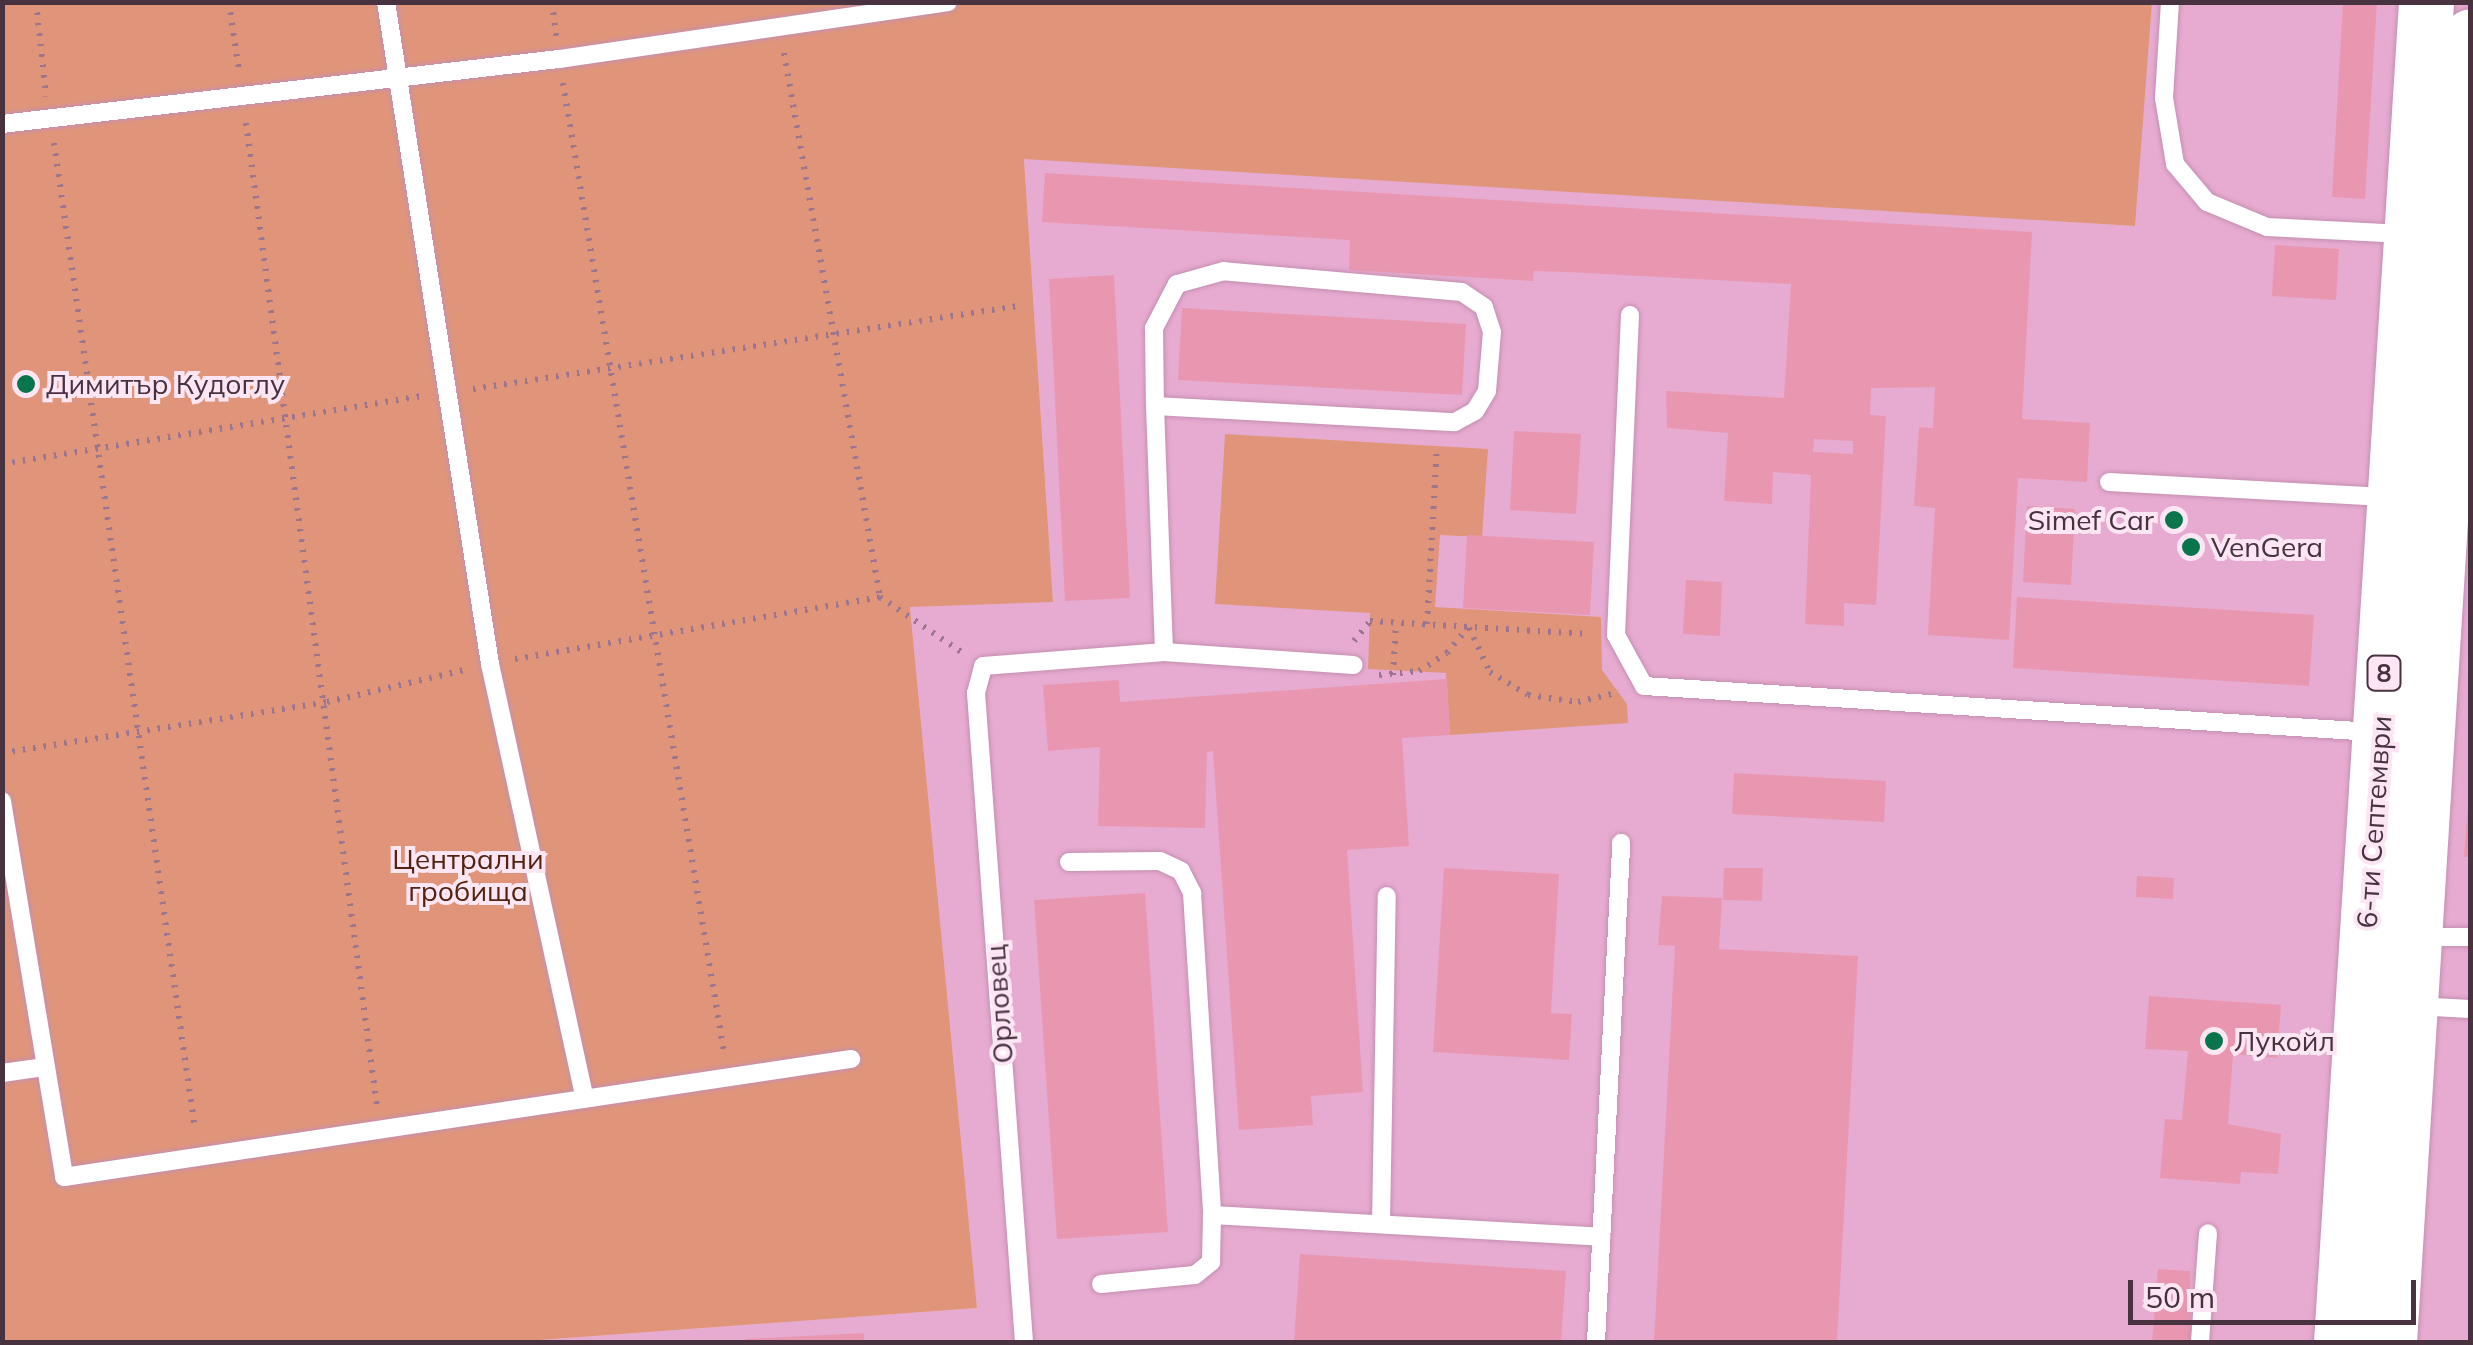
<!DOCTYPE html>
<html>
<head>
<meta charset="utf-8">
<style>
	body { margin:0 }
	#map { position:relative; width:2473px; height:1345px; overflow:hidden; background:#f0b9dc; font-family:Mulish,sans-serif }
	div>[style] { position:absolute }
	.built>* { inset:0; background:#e7abd1 }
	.green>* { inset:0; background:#e0957a }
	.building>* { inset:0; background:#e997b0 }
	.path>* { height:6px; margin-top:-3px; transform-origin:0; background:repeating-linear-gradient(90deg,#9c758e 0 2.5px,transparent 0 10.5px) }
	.roads { filter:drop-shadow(0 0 2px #c48fb1) drop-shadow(0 0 2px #c48fb1) }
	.lane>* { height:18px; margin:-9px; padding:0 9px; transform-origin:9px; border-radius:9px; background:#fff }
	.primary>* { height:55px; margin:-27.5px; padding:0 27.5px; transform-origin:27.5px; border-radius:27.5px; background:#fff }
	.dots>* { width:28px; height:28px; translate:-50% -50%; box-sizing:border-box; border:5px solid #fde6f4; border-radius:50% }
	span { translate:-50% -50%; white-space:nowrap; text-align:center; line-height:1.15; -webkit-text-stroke:8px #fde6f4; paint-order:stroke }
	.shield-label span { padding:2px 8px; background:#fde6f4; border:2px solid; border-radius:8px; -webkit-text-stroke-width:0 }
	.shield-label { font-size:25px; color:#483240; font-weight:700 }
	.poi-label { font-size:28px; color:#483240 }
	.left { translate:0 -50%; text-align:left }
	.right { translate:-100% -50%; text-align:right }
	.street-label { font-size:28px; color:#483240 }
	.park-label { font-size:28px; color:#542210 }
	.frame { position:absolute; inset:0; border:5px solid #483240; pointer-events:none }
	.scale { position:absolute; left:2128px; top:1280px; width:288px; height:45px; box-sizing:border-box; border:5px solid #483240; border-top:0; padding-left:12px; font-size:30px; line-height:35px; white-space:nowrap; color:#483240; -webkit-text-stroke:8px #fde6f4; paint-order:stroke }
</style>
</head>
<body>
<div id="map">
	<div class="built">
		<div style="clip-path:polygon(2152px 3px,2470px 3px,2470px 1342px,514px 1342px,977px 1308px,910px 606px,1053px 601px,1024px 158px,2134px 226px)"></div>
	</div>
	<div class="green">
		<div style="clip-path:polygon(3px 3px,2152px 3px,2135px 226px,1024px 159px,1053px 602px,910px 607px,977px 1308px,513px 1342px,3px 1342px)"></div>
		<div style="clip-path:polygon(1225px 434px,1488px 449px,1482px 537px,1440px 535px,1435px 607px,1601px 617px,1602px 670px,1627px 704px,1628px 723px,1450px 735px,1446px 673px,1368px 669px,1370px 613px,1215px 604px)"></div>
	</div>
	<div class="building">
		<div style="clip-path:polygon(2343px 2px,2377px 2px,2365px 199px,2332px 197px)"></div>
		<div style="clip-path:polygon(evenodd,1045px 173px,2032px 232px,2022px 419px,2090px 423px,2087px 482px,2018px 478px,2009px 640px,1928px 635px,1935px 508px,1914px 506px,1919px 427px,1933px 428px,1935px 387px,1871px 388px,1870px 415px,1886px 416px,1876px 605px,1844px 603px,1844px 626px,1805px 624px,1811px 475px,1773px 472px,1772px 504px,1724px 501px,1728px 433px,1667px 428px,1666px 391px,1784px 398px,1791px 284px,1567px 272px,1534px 271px,1533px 281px,1349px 270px,1350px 240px,1042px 222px,1045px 173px,1814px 439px,1853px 441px,1853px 454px,1813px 452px,1814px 439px)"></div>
		<div style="clip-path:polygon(2275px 245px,2339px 249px,2336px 300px,2272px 296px)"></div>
		<div style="clip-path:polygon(1114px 275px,1130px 598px,1065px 601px,1049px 279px)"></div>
		<div style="clip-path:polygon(1182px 308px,1466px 324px,1462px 395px,1178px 380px)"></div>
		<div style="clip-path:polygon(1514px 431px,1581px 434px,1576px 514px,1510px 510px)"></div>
		<div style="clip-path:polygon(2027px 506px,2075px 509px,2071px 585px,2023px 582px)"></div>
		<div style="clip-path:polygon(1467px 535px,1594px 542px,1590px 615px,1463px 608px)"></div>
		<div style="clip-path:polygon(1686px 580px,1722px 582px,1720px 636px,1683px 634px)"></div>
		<div style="clip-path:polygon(2017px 597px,2314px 615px,2309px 686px,2013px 668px)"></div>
		<div style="clip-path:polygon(1447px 679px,1450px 735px,1402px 738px,1409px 846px,1347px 850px,1363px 1092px,1311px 1096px,1313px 1125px,1239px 1130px,1213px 751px,1207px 752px,1205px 828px,1098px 826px,1100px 747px,1048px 751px,1043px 685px,1119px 680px,1120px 702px)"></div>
		<div style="clip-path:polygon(1734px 773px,1886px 781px,1884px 822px,1732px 814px)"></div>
		<div style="clip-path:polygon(2468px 806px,2470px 806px,2470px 857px,2464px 857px)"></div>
		<div style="clip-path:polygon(1444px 868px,1559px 874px,1551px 1013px,1572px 1014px,1569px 1060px,1433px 1052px)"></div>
		<div style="clip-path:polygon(1724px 868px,1763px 868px,1762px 901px,1723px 900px)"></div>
		<div style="clip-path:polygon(2137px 876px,2174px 878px,2173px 899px,2136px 897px)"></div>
		<div style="clip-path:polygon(1145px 893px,1168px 1232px,1057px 1239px,1034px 900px)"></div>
		<div style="clip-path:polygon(1662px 896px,1722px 898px,1719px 949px,1858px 956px,1837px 1342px,1654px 1342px,1675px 946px,1658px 945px)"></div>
		<div style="clip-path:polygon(2149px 996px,2281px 1005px,2277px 1058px,2233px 1054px,2228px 1124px,2281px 1134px,2278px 1174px,2241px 1172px,2240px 1184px,2160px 1178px,2165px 1119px,2182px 1120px,2188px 1051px,2145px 1049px)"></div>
		<div style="clip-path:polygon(1300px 1254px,1566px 1271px,1561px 1342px,1294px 1342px)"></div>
		<div style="clip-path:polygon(2158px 1269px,2190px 1271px,2191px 1342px,2152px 1342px)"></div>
		<div style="clip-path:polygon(864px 1333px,864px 1342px,745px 1342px,745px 1339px)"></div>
	</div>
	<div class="path">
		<div style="left:36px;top:2px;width:95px;rotate:83.9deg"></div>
		<div style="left:229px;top:2px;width:70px;rotate:81.8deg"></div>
		<div style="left:552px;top:2px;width:34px;rotate:83deg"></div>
		<div style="left:784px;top:53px;width:552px;rotate:79.99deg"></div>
		<div style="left:880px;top:597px;width:100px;rotate:34deg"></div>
		<div style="left:563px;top:83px;width:982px;rotate:80.57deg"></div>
		<div style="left:246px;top:123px;width:992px;rotate:82.41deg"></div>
		<div style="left:54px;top:143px;width:996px;rotate:81.86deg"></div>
		<div style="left:473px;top:389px;width:551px;rotate:-8.66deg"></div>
		<div style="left:2px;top:464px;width:424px;rotate:-9.2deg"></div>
		<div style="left:1427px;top:624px;width:178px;rotate:-86.8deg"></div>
		<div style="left:1469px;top:628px;width:49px;rotate:64.5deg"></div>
		<div style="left:1490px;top:672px;width:44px;rotate:31.2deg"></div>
		<div style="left:1528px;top:695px;width:50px;rotate:8deg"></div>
		<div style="left:1578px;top:702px;width:42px;rotate:-13.7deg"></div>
		<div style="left:1354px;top:641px;width:26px;rotate:-51deg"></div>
		<div style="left:1370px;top:621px;width:220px;rotate:3.4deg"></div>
		<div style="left:515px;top:659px;width:370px;rotate:-9.6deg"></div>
		<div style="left:1379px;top:675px;width:40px;rotate:-5.7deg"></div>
		<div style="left:1419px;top:671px;width:33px;rotate:-33deg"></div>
		<div style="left:1447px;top:653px;width:33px;rotate:-51deg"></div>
		<div style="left:1393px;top:675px;width:52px;rotate:-86.7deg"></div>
		<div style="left:2px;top:753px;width:329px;rotate:-8.9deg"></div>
		<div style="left:327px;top:702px;width:141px;rotate:-13.1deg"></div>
	</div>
	<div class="roads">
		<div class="lane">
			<div style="left:386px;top:2px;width:670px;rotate:81.07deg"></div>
			<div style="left:490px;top:664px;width:442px;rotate:77.7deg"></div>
			<div style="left:2170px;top:2px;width:96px;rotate:93.6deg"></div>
			<div style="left:2164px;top:98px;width:67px;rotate:80.5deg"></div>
			<div style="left:2175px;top:164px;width:50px;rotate:49.9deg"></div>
			<div style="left:2207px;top:202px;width:65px;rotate:22.6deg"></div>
			<div style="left:2267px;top:227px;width:137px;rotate:2.9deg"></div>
			<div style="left:2px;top:124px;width:561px;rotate:-6.66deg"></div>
			<div style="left:559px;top:59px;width:393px;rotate:-8.3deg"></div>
			<div style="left:1630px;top:315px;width:320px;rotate:92.5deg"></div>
			<div style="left:1616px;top:635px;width:58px;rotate:61.2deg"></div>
			<div style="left:1644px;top:686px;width:730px;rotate:3.61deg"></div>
			<div style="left:1155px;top:406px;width:300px;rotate:3.1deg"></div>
			<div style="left:1455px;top:422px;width:23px;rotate:-29deg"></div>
			<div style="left:1475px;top:411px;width:23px;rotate:-59deg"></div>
			<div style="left:1487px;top:391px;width:59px;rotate:-85.2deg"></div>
			<div style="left:1492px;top:332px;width:26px;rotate:-108deg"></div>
			<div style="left:1484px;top:307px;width:27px;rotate:-146deg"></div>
			<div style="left:1462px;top:292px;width:239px;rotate:-175deg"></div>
			<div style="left:1224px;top:271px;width:49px;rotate:164.5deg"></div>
			<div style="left:1177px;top:284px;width:50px;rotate:117.6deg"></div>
			<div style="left:1154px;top:328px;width:78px;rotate:89.3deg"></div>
			<div style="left:1155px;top:406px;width:246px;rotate:87.9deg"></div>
			<div style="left:2109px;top:482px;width:281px;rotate:3.1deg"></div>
			<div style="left:2px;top:801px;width:381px;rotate:80.6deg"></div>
			<div style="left:64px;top:1177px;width:796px;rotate:-8.53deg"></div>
			<div style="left:1069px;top:862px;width:91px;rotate:-0.6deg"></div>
			<div style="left:1160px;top:861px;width:23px;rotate:25deg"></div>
			<div style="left:1181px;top:871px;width:25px;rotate:63deg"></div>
			<div style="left:1192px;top:893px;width:323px;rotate:86.4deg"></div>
			<div style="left:2421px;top:937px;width:49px"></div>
			<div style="left:2415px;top:1006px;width:55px;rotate:3.1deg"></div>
			<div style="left:2px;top:1073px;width:42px;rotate:-8.1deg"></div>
			<div style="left:1381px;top:1224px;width:328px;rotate:-89deg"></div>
			<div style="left:1101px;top:1284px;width:94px;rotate:-5.5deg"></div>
			<div style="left:1195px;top:1275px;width:21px;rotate:-39deg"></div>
			<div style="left:1211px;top:1262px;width:47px;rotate:-88.8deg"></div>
			<div style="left:1212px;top:1215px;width:390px;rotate:3.2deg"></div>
			<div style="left:1024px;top:1342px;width:651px;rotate:-94.23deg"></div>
			<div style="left:976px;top:693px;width:28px;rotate:-75deg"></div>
			<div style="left:983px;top:666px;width:182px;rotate:-4.4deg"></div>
			<div style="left:1164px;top:652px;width:190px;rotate:3.9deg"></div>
			<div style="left:1596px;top:1342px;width:500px;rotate:-87.1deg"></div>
			<div style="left:2200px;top:1342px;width:109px;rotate:-85.8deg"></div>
		</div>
		<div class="primary">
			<div style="left:2341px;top:1342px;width:1343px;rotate:-86.37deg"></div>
			<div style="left:2389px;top:1342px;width:1308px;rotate:-86.45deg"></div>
		</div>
	</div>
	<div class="dots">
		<div style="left:26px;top:384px;background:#0a744c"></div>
		<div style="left:2174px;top:520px;background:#0a744c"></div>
		<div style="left:2191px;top:547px;background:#0a744c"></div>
		<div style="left:2214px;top:1041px;background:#0a744c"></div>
	</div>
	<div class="shield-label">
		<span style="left:2384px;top:673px">8</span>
	</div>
	<div class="poi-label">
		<span class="left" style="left:46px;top:384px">Димитър Кудоглу</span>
		<span class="right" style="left:2154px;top:520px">Simef Car</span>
		<span class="left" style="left:2211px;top:547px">VenGera</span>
		<span class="left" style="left:2234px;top:1041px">Лукойл</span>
	</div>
	<div class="street-label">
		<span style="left:2374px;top:822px;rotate:-86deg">6-ти Септември</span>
		<span style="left:999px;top:1004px;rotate:-94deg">Орловец</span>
	</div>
	<div class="park-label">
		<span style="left:468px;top:875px">Централни<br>гробища</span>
	</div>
	<div class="frame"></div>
	<div class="scale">50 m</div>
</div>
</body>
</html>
